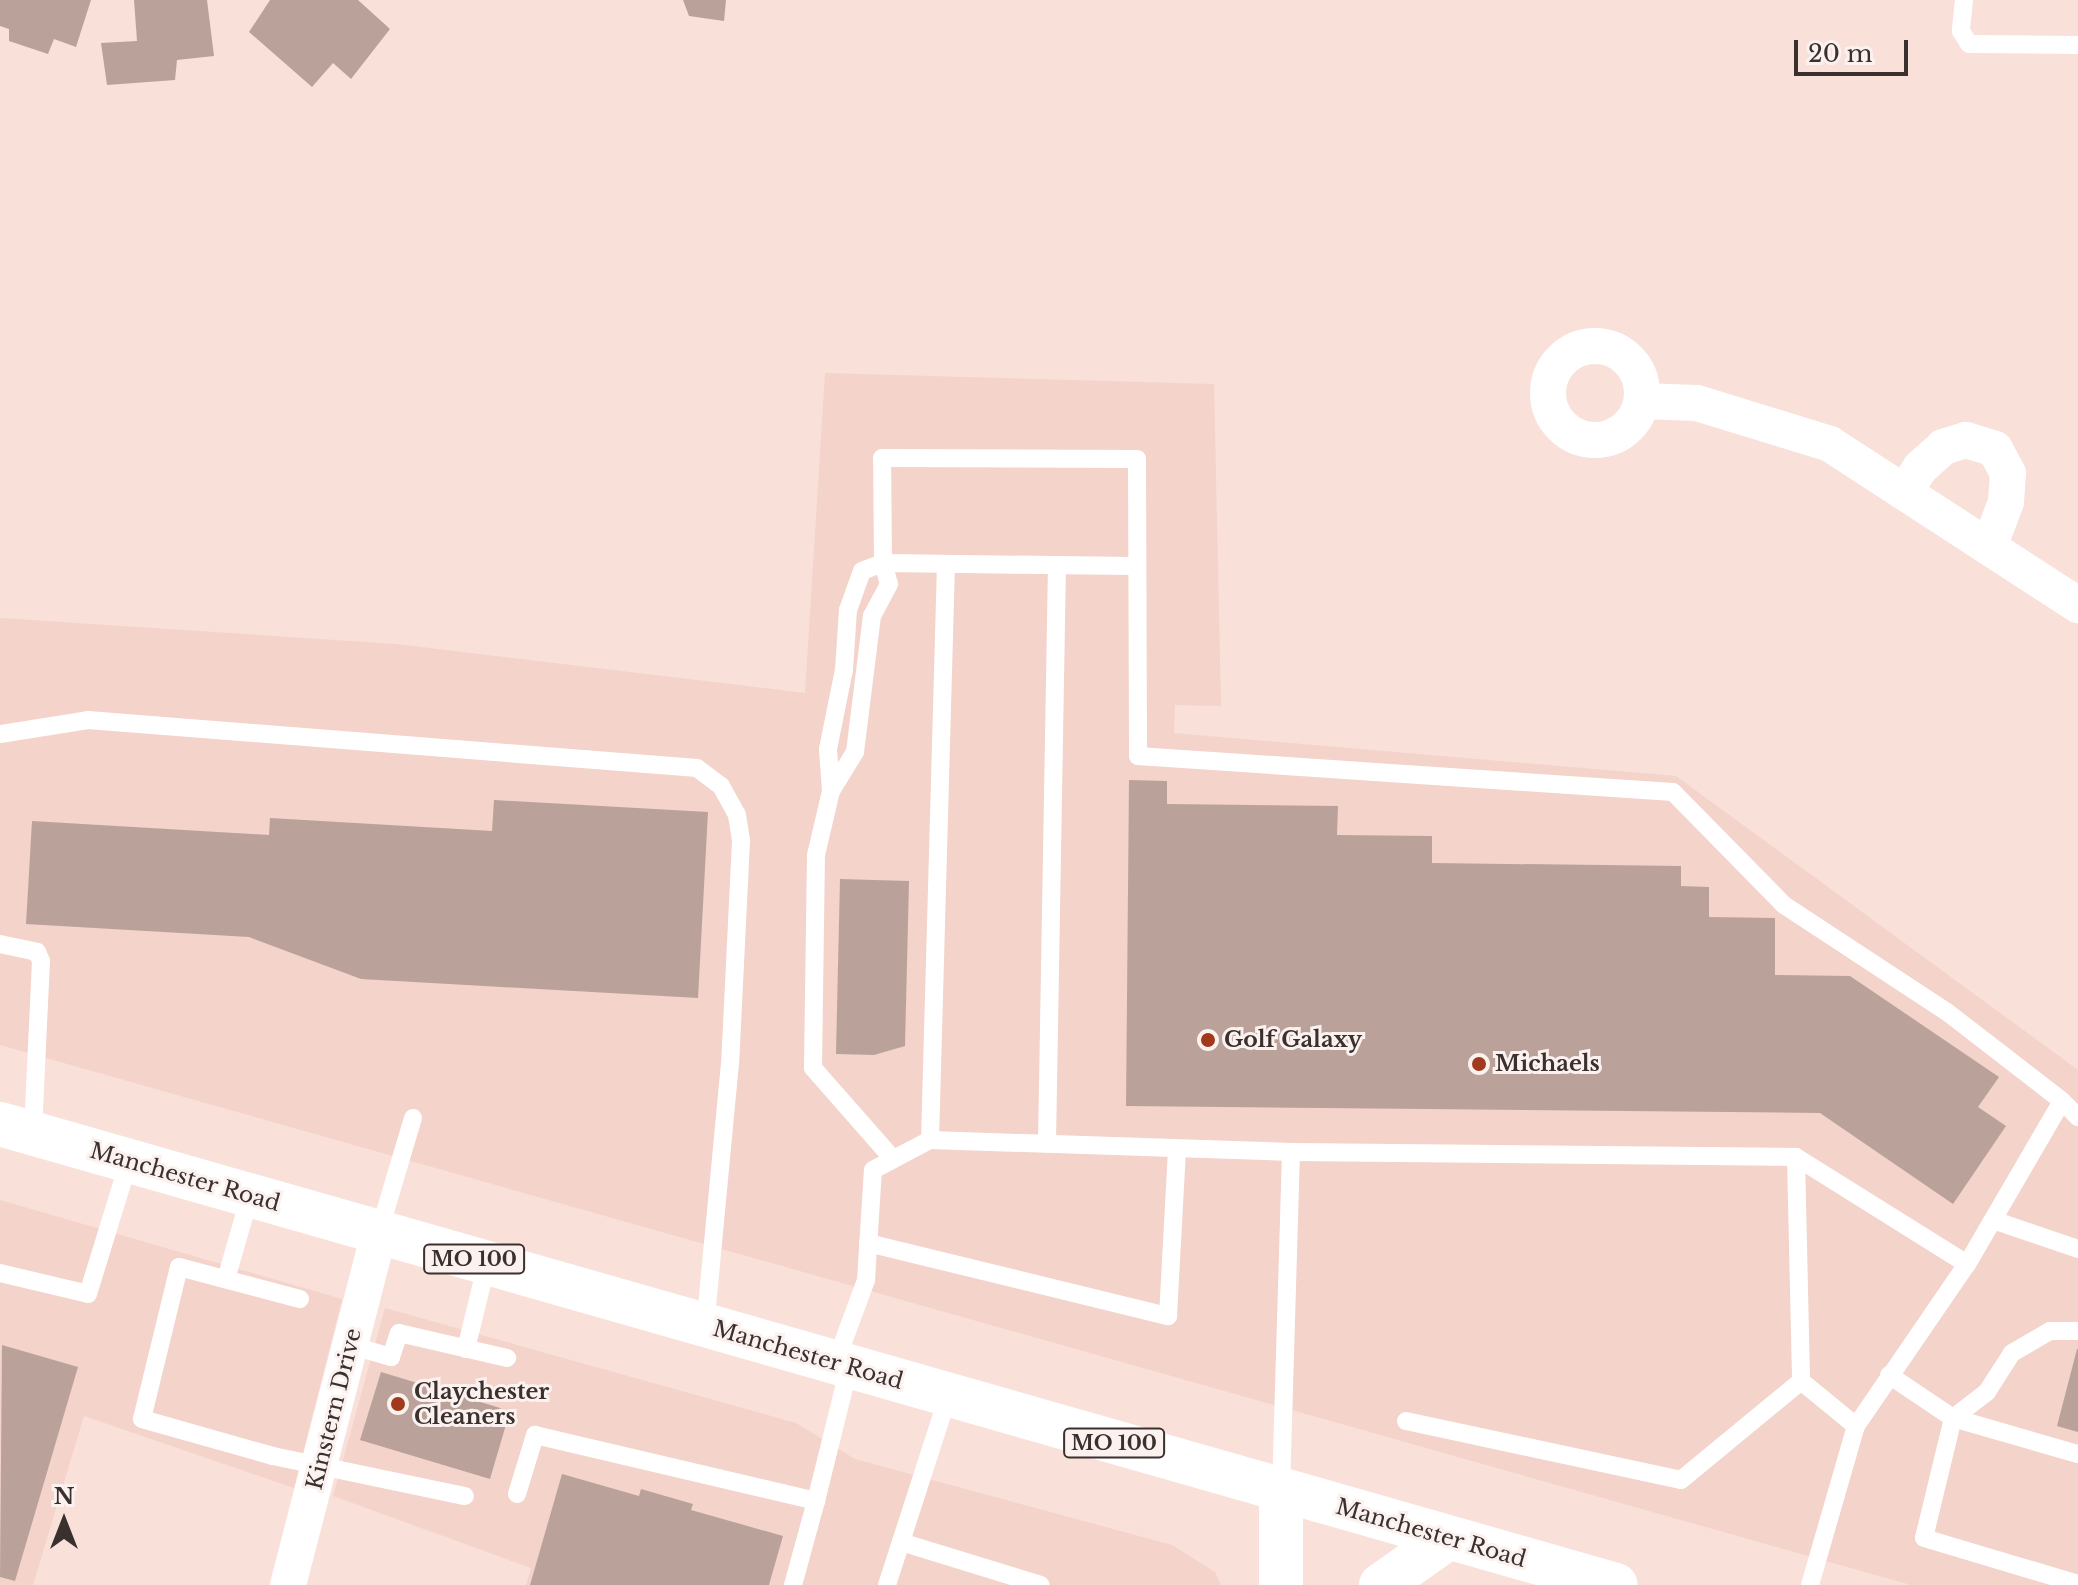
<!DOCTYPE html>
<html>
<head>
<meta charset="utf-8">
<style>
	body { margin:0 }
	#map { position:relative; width:2078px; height:1585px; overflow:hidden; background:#f9e0d9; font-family:"Libre Baskerville",serif }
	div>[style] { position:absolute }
	.built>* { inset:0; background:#f3d3ca }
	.building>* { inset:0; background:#baa29b }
	.lane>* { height:18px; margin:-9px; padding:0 9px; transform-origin:9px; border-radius:9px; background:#fff }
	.street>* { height:36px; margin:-18px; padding:0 18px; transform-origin:18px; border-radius:18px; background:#fff }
	.street>.ring { margin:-18px; padding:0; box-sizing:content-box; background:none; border:36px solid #fff; border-radius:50% }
	.secondary>* { height:44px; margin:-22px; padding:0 22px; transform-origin:22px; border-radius:22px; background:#fff }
	.primary>* { height:44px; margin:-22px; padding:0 22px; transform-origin:22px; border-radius:22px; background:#fff }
	.dots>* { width:22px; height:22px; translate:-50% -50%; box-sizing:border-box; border:4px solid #fbf1ee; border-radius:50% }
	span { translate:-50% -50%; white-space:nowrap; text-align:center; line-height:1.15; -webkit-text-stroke:6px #fbf1ee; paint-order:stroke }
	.shield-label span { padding:2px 6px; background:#fbf1ee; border:2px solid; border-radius:6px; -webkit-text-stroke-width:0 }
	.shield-label { font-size:20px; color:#3a312e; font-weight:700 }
	.poi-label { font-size:22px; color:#3a312e; font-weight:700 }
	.left { translate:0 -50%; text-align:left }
	.street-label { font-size:22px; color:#3a312e }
	.north { position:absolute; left:24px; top:1481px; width:80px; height:80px; -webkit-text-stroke:6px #fbf1ee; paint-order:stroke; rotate:0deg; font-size:22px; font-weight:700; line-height:32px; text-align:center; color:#3a312e }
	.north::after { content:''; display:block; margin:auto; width:28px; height:36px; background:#3a312e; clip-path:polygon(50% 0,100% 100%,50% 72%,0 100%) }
	.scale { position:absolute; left:1794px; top:40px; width:114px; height:36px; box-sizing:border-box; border:4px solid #3a312e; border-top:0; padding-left:10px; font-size:24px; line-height:28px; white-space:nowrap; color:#3a312e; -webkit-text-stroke:6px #fbf1ee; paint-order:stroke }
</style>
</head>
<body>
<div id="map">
	<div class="built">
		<div style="clip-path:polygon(825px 373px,1214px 384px,1221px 706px,1175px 705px,1174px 733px,1676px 776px,2078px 1070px,2078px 1585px,1911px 1585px,0 1045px,0 618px,396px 644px,805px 693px)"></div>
		<div style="clip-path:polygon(0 1200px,342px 1299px,294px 1488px,84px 1416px,33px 1585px,0 1585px)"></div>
		<div style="clip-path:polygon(385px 1308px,796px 1423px,855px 1459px,1172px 1545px,1215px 1572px,1221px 1585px,526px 1585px,531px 1568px,333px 1496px)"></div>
	</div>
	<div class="building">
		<div style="clip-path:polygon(0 0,91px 0,76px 47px,54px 39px,48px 54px,9px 41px,9px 29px,0 26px)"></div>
		<div style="clip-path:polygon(134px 0,207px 0,214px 56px,177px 60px,175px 80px,107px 85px,101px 43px,137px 41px)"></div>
		<div style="clip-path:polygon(270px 0,358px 0,390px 29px,351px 79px,333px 63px,312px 87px,249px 32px)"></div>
		<div style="clip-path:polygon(683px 0,726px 0,724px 21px,689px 16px)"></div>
		<div style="clip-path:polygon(1129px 780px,1167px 781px,1167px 804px,1338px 806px,1337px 835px,1432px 836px,1432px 863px,1681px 866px,1681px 886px,1709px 887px,1709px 917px,1775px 918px,1775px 975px,1850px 976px,1999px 1077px,1978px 1107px,2006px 1126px,1953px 1204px,1820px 1113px,1126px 1106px)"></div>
		<div style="clip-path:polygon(494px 800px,708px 812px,698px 998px,361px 979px,249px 937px,26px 924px,32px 821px,269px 835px,270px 818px,492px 831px)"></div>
		<div style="clip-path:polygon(840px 879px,909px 881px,905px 1046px,874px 1055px,836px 1054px)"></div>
		<div style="clip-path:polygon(2px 1345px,78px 1367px,15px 1581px,0 1577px)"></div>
		<div style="clip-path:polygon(2077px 1349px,2078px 1349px,2078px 1432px,2057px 1426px)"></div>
		<div style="clip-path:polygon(381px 1372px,510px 1411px,490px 1479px,360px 1440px)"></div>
		<div style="clip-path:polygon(562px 1474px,639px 1496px,641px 1489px,693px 1504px,691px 1510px,783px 1536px,769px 1585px,530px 1585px)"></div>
	</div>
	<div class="lane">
		<div style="left:1964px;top:0;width:31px;rotate:96deg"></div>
		<div style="left:1961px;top:31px;width:15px;rotate:58deg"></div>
		<div style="left:1969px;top:44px;width:109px;rotate:0.5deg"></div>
		<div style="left:946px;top:564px;width:576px;rotate:91.59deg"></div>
		<div style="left:930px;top:1140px;width:361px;rotate:1.9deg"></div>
		<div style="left:0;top:734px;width:89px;rotate:-9deg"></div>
		<div style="left:88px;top:720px;width:611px;rotate:4.51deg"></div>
		<div style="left:697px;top:768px;width:30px;rotate:37deg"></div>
		<div style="left:721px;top:786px;width:33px;rotate:61deg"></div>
		<div style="left:737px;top:815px;width:26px;rotate:81deg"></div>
		<div style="left:741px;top:841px;width:222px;rotate:92.8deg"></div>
		<div style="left:730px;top:1063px;width:264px;rotate:95.4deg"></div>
		<div style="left:831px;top:791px;width:46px;rotate:-58.4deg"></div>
		<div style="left:855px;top:752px;width:137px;rotate:-82.9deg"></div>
		<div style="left:872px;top:616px;width:36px;rotate:-62deg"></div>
		<div style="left:889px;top:584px;width:22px;rotate:-106deg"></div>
		<div style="left:883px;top:563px;width:105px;rotate:-90.5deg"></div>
		<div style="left:882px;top:458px;width:255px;rotate:0.2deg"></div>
		<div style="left:1137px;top:459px;width:297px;rotate:89.8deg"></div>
		<div style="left:1138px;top:756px;width:536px;rotate:3.85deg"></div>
		<div style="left:1673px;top:792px;width:158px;rotate:45.5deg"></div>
		<div style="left:1784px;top:905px;width:195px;rotate:33.3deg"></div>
		<div style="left:1947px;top:1012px;width:145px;rotate:37.7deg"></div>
		<div style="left:2062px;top:1101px;width:189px;rotate:120.2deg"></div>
		<div style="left:1967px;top:1264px;width:202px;rotate:-148deg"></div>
		<div style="left:1796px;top:1157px;width:505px;rotate:-179.43deg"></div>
		<div style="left:1291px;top:1152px;width:338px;rotate:91.7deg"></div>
		<div style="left:0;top:944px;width:38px;rotate:12deg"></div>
		<div style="left:37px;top:952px;width:10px;rotate:66deg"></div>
		<div style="left:41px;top:961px;width:172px;rotate:92.7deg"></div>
		<div style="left:2062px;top:1101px;width:23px;rotate:45deg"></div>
		<div style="left:1047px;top:1143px;width:578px;rotate:-89.01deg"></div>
		<div style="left:1796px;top:1157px;width:224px;rotate:88.7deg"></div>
		<div style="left:893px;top:1159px;width:121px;rotate:-131.3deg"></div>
		<div style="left:813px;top:1068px;width:213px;rotate:-89.2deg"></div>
		<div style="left:816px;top:855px;width:66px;rotate:-76.8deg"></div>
		<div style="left:831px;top:791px;width:42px;rotate:-94.1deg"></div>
		<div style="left:828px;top:749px;width:81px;rotate:-78.6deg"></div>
		<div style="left:844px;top:670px;width:60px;rotate:-86.2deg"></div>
		<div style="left:848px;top:610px;width:41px;rotate:-70.3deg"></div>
		<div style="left:862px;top:571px;width:22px;rotate:-21deg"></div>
		<div style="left:883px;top:563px;width:254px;rotate:0.7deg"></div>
		<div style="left:1993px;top:1220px;width:90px;rotate:18.8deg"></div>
		<div style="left:379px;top:1232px;width:119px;rotate:-73.4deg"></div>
		<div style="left:868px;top:1243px;width:309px;rotate:13.7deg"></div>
		<div style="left:1168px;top:1316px;width:168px;rotate:-86.9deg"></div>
		<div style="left:0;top:1273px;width:90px;rotate:13.4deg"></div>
		<div style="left:88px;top:1294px;width:139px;rotate:-72.9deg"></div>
		<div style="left:226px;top:1279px;width:86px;rotate:-73.9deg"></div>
		<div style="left:300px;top:1299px;width:125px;rotate:-165.2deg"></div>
		<div style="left:179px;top:1267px;width:156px;rotate:103.7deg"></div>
		<div style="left:142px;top:1419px;width:136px;rotate:15.8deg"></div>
		<div style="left:273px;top:1456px;width:196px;rotate:11.8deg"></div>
		<div style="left:2078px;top:1331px;width:28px;rotate:180deg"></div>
		<div style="left:2050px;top:1331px;width:44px;rotate:149.9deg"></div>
		<div style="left:2012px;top:1353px;width:46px;rotate:122.7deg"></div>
		<div style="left:1987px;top:1392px;width:43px;rotate:142.6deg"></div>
		<div style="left:1953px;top:1418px;width:123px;rotate:103.6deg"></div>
		<div style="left:1924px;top:1538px;width:161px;rotate:16.6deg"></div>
		<div style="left:350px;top:1345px;width:43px;rotate:16.3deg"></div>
		<div style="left:391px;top:1357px;width:25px;rotate:-72deg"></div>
		<div style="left:399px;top:1333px;width:111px;rotate:13deg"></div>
		<div style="left:466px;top:1349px;width:89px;rotate:-76.3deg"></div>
		<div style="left:835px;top:1364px;width:90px;rotate:-69.7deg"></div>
		<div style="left:866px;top:1280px;width:110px;rotate:-86.4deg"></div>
		<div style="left:873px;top:1170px;width:64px;rotate:-27.8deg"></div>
		<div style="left:1889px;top:1375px;width:77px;rotate:33.9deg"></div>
		<div style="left:1953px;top:1418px;width:130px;rotate:16.1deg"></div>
		<div style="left:1406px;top:1421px;width:281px;rotate:12.1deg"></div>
		<div style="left:1681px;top:1480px;width:156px;rotate:-39.5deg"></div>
		<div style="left:1801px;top:1381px;width:71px;rotate:39.3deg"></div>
		<div style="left:517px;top:1494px;width:62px;rotate:-73deg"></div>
		<div style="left:535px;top:1435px;width:289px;rotate:13.2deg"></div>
		<div style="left:816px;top:1501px;width:87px;rotate:105.3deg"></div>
		<div style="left:816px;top:1501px;width:137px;rotate:-76.1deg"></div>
		<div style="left:901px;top:1542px;width:146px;rotate:17.1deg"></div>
		<div style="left:887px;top:1585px;width:199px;rotate:-72.1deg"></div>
		<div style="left:1810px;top:1585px;width:166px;rotate:-73.9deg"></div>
		<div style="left:1856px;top:1426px;width:196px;rotate:-55.6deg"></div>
	</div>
	<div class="street">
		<div class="ring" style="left:1548px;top:346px;width:58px;height:58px"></div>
		<div style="left:1642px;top:401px;width:55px;rotate:2.1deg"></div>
		<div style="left:1697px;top:403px;width:139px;rotate:17.1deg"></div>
		<div style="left:1830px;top:444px;width:296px;rotate:33deg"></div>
		<div style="left:1904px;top:492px;width:29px;rotate:-56deg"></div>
		<div style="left:1920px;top:468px;width:31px;rotate:-42deg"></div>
		<div style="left:1943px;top:447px;width:24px;rotate:-17deg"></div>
		<div style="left:1966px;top:440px;width:30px;rotate:17deg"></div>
		<div style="left:1995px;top:449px;width:27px;rotate:62deg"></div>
		<div style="left:2008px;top:473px;width:29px;rotate:94deg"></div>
		<div style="left:2006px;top:502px;width:48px;rotate:110.7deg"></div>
		<div style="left:288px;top:1585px;width:365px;rotate:-75.5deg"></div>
	</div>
	<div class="secondary">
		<div style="left:1281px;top:1490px;width:95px;rotate:90deg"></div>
	</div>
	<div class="primary">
		<div style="left:0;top:1124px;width:1680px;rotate:15.92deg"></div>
		<div style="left:1381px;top:1585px;width:82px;rotate:-35deg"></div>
	</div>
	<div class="dots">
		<div style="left:1208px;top:1040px;background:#a1391c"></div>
		<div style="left:1479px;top:1064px;background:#a1391c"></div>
		<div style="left:398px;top:1404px;background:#a1391c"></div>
	</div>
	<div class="shield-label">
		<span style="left:474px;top:1259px">MO 100</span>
		<span style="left:1114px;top:1443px">MO 100</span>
	</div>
	<div class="poi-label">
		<span class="left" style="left:1224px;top:1040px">Golf Galaxy</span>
		<span class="left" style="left:1495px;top:1064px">Michaels</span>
		<span class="left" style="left:414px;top:1404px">Claychester<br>Cleaners</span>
	</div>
	<div class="street-label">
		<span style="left:185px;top:1177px;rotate:16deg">Manchester Road</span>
		<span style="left:808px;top:1355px;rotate:16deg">Manchester Road</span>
		<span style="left:334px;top:1409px;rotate:-76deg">Kinstern Drive</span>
		<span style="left:1431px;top:1533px;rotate:16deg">Manchester Road</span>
	</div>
	<div class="north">N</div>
	<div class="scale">20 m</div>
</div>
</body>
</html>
